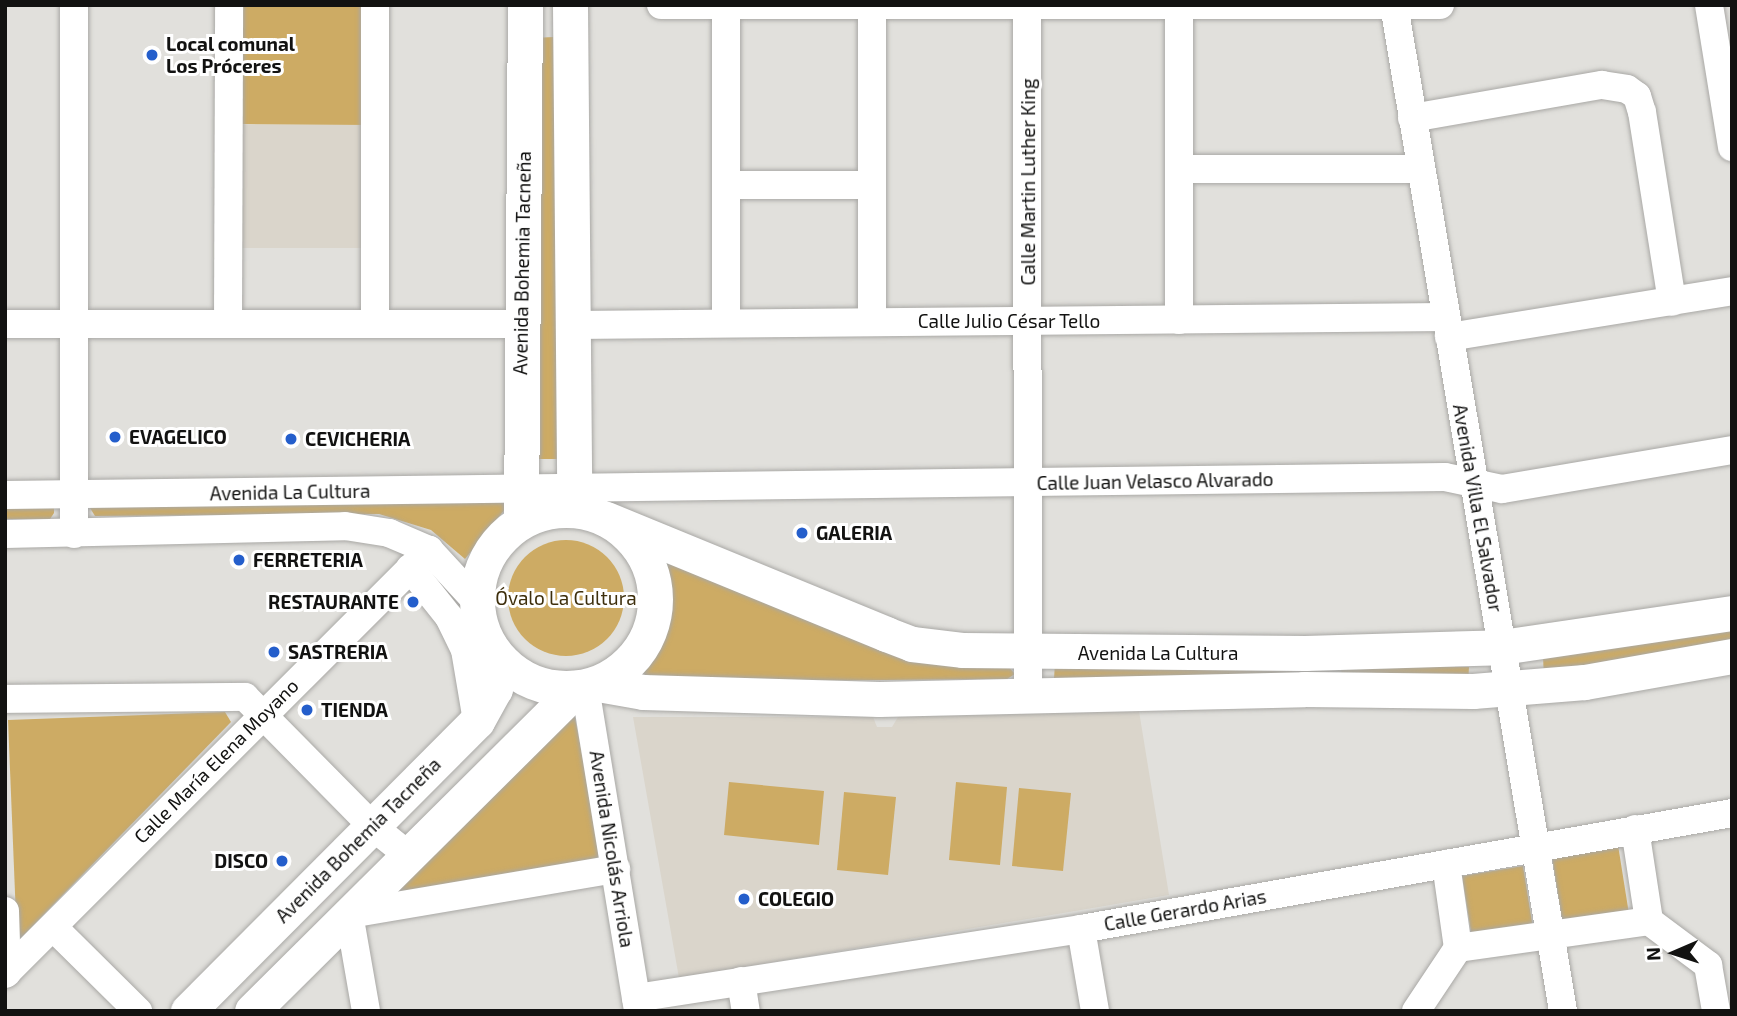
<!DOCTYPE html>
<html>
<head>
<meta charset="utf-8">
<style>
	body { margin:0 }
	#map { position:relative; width:1737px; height:1016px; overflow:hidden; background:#e1e0dc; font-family:"Exo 2",sans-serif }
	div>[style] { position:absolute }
	.built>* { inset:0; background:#dad5cb }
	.green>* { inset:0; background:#cdab64 }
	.round { border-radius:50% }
	.roads { filter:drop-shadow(0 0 2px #a9a8a5) drop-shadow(0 0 2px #a9a8a5) }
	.minor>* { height:28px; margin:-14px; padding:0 14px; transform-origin:14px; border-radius:14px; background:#fff }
	.major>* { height:35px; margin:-17.5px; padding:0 17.5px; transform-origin:17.5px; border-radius:17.5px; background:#fff }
	.major>.ring { margin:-17.5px; padding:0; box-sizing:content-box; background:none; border:35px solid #fff; border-radius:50% }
	.dots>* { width:19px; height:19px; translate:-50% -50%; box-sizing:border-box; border:4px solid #fff; border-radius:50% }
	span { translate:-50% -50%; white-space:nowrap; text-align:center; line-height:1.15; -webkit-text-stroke:6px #fff; paint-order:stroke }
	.poi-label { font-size:19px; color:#121211; font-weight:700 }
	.left { translate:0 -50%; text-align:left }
	.right { translate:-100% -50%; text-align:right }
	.street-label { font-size:19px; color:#121211 }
	.park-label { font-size:19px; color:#3e2f0d }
	.frame { position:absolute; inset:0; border:7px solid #121211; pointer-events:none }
	.north { position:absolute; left:1639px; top:918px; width:70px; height:70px; -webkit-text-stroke:5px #fff; paint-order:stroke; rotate:267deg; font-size:19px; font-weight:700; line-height:28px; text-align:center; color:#121211 }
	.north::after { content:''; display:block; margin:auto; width:24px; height:32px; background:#121211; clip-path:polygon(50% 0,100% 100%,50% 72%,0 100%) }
</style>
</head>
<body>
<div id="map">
	<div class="built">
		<div style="clip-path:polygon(240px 125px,362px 125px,366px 248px,242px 248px)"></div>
		<div style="clip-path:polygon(1139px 711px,1169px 895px,679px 978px,633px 717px,873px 717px,877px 727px,892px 727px,898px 717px)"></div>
	</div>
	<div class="green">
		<div style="clip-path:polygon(236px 5px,369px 5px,370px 125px,237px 124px)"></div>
		<div style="clip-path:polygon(554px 37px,558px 459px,535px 459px,532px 38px)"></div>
		<div style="clip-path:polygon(504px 499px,510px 503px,465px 559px,431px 530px,379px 514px,95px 516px,90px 508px,96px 502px)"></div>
		<div style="clip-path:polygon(5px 503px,54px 507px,54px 513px,50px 519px,5px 519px)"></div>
		<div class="round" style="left:508px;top:540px;width:116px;height:116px"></div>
		<div style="clip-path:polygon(663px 556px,1006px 664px,1015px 674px,1007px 679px,639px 682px,670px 620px)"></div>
		<div style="clip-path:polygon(1732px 627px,1732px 648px,1544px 678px,1543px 657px)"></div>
		<div style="clip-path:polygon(1055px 662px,1292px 664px,1291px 682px,1054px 679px)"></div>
		<div style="clip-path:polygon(1342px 665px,1469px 667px,1468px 684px,1340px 683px)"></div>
		<div style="clip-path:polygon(225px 712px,231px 722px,17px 942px,8px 720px)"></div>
		<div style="clip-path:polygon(574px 713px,601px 851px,596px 866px,376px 898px)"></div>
		<div style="clip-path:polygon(729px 782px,824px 791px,819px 845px,724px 835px)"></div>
		<div style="clip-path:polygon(956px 782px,1007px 787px,1000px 865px,949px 860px)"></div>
		<div style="clip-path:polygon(1019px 788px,1071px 793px,1063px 871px,1012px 866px)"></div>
		<div style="clip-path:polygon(844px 792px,896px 797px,888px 875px,837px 870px)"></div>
		<div style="clip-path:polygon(1618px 845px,1629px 914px,1563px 926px,1552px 856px)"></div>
		<div style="clip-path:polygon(1523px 866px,1533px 928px,1472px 938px,1462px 876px)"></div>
	</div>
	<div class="roads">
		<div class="minor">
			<div style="left:74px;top:5px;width:529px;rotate:90deg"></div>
			<div style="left:375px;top:5px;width:319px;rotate:90deg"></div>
			<div style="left:661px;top:5px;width:779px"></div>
			<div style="left:1027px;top:5px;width:689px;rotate:89.92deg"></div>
			<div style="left:1394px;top:5px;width:1020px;rotate:80.46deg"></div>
			<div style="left:1709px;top:5px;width:144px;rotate:80.8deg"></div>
			<div style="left:1179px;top:7px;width:313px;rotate:90deg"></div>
			<div style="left:1412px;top:118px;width:193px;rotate:-9.9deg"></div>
			<div style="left:1602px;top:85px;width:25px;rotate:9deg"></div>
			<div style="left:1627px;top:89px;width:12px;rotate:35deg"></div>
			<div style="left:1637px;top:96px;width:17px;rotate:73deg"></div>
			<div style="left:1642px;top:112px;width:192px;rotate:81deg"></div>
			<div style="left:1179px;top:169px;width:242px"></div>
			<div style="left:726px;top:185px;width:146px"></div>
			<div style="left:726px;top:321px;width:316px;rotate:-90deg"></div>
			<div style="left:872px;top:321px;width:316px;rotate:-90deg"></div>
			<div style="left:5px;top:324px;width:516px"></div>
			<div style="left:228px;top:324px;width:319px;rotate:-89.8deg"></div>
			<div style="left:573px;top:325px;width:873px;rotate:-0.53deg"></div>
			<div style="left:1449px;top:337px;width:287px;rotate:-9.2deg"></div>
			<div style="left:5px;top:495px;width:1440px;rotate:-0.72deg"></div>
			<div style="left:1445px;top:477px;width:58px;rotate:11.9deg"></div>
			<div style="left:1502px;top:489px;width:233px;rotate:-9.6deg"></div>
			<div style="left:5px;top:534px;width:340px;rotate:-1.3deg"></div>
			<div style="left:345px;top:526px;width:45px;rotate:9deg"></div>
			<div style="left:389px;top:533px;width:43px;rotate:23deg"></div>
			<div style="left:429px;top:550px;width:69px;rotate:47.3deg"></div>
			<div style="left:410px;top:568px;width:63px;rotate:51.5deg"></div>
			<div style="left:449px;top:617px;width:37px;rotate:64deg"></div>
			<div style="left:465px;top:650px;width:72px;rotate:80.4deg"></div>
			<div style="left:585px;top:687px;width:328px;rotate:80.7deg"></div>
			<div style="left:5px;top:699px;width:240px;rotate:-0.5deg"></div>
			<div style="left:245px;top:697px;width:181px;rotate:45.4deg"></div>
			<div style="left:372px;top:826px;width:46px;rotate:38.9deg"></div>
			<div style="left:1635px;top:829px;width:93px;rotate:81.3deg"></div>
			<div style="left:5px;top:911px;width:62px;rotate:88.2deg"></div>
			<div style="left:1649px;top:921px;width:74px;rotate:36.7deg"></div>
			<div style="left:53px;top:927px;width:120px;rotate:44.7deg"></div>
			<div style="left:1081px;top:929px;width:83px;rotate:80.3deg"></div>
			<div style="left:1458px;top:948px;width:193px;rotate:-8deg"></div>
			<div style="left:1708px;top:965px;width:47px;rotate:80.1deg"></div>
			<div style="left:5px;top:974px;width:600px;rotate:-45deg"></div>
			<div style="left:741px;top:981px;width:30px;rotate:81deg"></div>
			<div style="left:636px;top:998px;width:450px;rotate:-8.8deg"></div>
			<div style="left:1081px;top:929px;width:661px;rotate:-10.1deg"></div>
			<div style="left:366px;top:1011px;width:98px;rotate:-99.9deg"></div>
			<div style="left:349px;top:914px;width:271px;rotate:-9.6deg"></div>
			<div style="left:1416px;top:1011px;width:76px;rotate:-56.3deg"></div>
			<div style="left:1458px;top:948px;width:85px;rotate:-98.1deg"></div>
		</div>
		<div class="major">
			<div style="left:570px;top:5px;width:484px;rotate:89.5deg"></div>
			<div style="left:574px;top:489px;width:27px;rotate:59deg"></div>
			<div class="ring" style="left:477px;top:510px;width:143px;height:143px"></div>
			<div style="left:606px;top:519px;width:303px;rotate:22.3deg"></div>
			<div style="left:886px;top:634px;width:28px;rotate:21deg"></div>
			<div style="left:912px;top:644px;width:50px;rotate:6.8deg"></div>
			<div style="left:962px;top:650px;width:343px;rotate:0.5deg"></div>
			<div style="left:1305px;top:653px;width:197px;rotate:-1.7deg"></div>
			<div style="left:1502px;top:647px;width:232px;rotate:-8.4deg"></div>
			<div style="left:521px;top:521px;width:516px;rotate:-89.56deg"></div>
			<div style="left:598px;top:684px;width:46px;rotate:10.1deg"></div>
			<div style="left:643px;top:692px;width:236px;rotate:1.7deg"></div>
			<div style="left:879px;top:699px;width:425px;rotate:-1.3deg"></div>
			<div style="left:1304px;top:689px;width:169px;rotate:0.7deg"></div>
			<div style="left:1473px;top:691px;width:112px;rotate:-4.6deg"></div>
			<div style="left:1585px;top:682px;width:149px;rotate:-10deg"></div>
			<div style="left:188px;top:1011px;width:409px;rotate:-45.1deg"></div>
			<div style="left:477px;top:721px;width:37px;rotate:-61deg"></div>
			<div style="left:495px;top:689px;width:36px;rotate:-92deg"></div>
			<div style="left:252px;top:1011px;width:458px;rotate:-44.8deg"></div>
		</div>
	</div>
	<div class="dots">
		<div style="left:152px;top:55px;background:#245ecb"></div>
		<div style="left:115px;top:437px;background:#245ecb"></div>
		<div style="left:291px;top:439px;background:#245ecb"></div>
		<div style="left:802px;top:533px;background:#245ecb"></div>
		<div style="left:239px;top:560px;background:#245ecb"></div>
		<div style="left:413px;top:602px;background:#245ecb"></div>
		<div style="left:274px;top:652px;background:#245ecb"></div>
		<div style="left:307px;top:710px;background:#245ecb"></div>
		<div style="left:282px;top:861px;background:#245ecb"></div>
		<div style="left:744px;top:899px;background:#245ecb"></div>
	</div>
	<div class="poi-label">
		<span class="left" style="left:166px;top:55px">Local comunal<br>Los Próceres</span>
		<span class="left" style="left:129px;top:437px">EVAGELICO</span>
		<span class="left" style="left:305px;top:439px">CEVICHERIA</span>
		<span class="left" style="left:816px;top:533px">GALERIA</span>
		<span class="left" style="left:253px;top:560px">FERRETERIA</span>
		<span class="right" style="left:399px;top:602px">RESTAURANTE</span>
		<span class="left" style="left:288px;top:652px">SASTRERIA</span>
		<span class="left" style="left:321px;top:710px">TIENDA</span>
		<span class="right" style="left:268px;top:861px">DISCO</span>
		<span class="left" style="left:758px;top:899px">COLEGIO</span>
	</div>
	<div class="street-label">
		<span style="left:1028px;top:182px;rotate:-90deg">Calle Martin Luther King</span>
		<span style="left:522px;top:263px;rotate:-89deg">Avenida Bohemia Tacneña</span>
		<span style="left:1009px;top:321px">Calle Julio César Tello</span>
		<span style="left:1155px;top:481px;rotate:-1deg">Calle Juan Velasco Alvarado</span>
		<span style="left:290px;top:492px;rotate:-1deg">Avenida La Cultura</span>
		<span style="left:1478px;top:508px;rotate:80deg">Avenida Villa El Salvador</span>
		<span style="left:1158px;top:653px">Avenida La Cultura</span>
		<span style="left:216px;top:761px;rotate:-45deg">Calle María Elena Moyano</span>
		<span style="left:358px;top:840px;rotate:-45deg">Avenida Bohemia Tacneña</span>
		<span style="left:612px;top:849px;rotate:81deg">Avenida Nicolás Arriola</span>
		<span style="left:1185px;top:910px;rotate:-10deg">Calle Gerardo Arias</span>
	</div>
	<div class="park-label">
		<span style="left:566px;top:598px">Óvalo La Cultura</span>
	</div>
	<div class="frame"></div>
	<div class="north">N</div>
</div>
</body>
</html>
